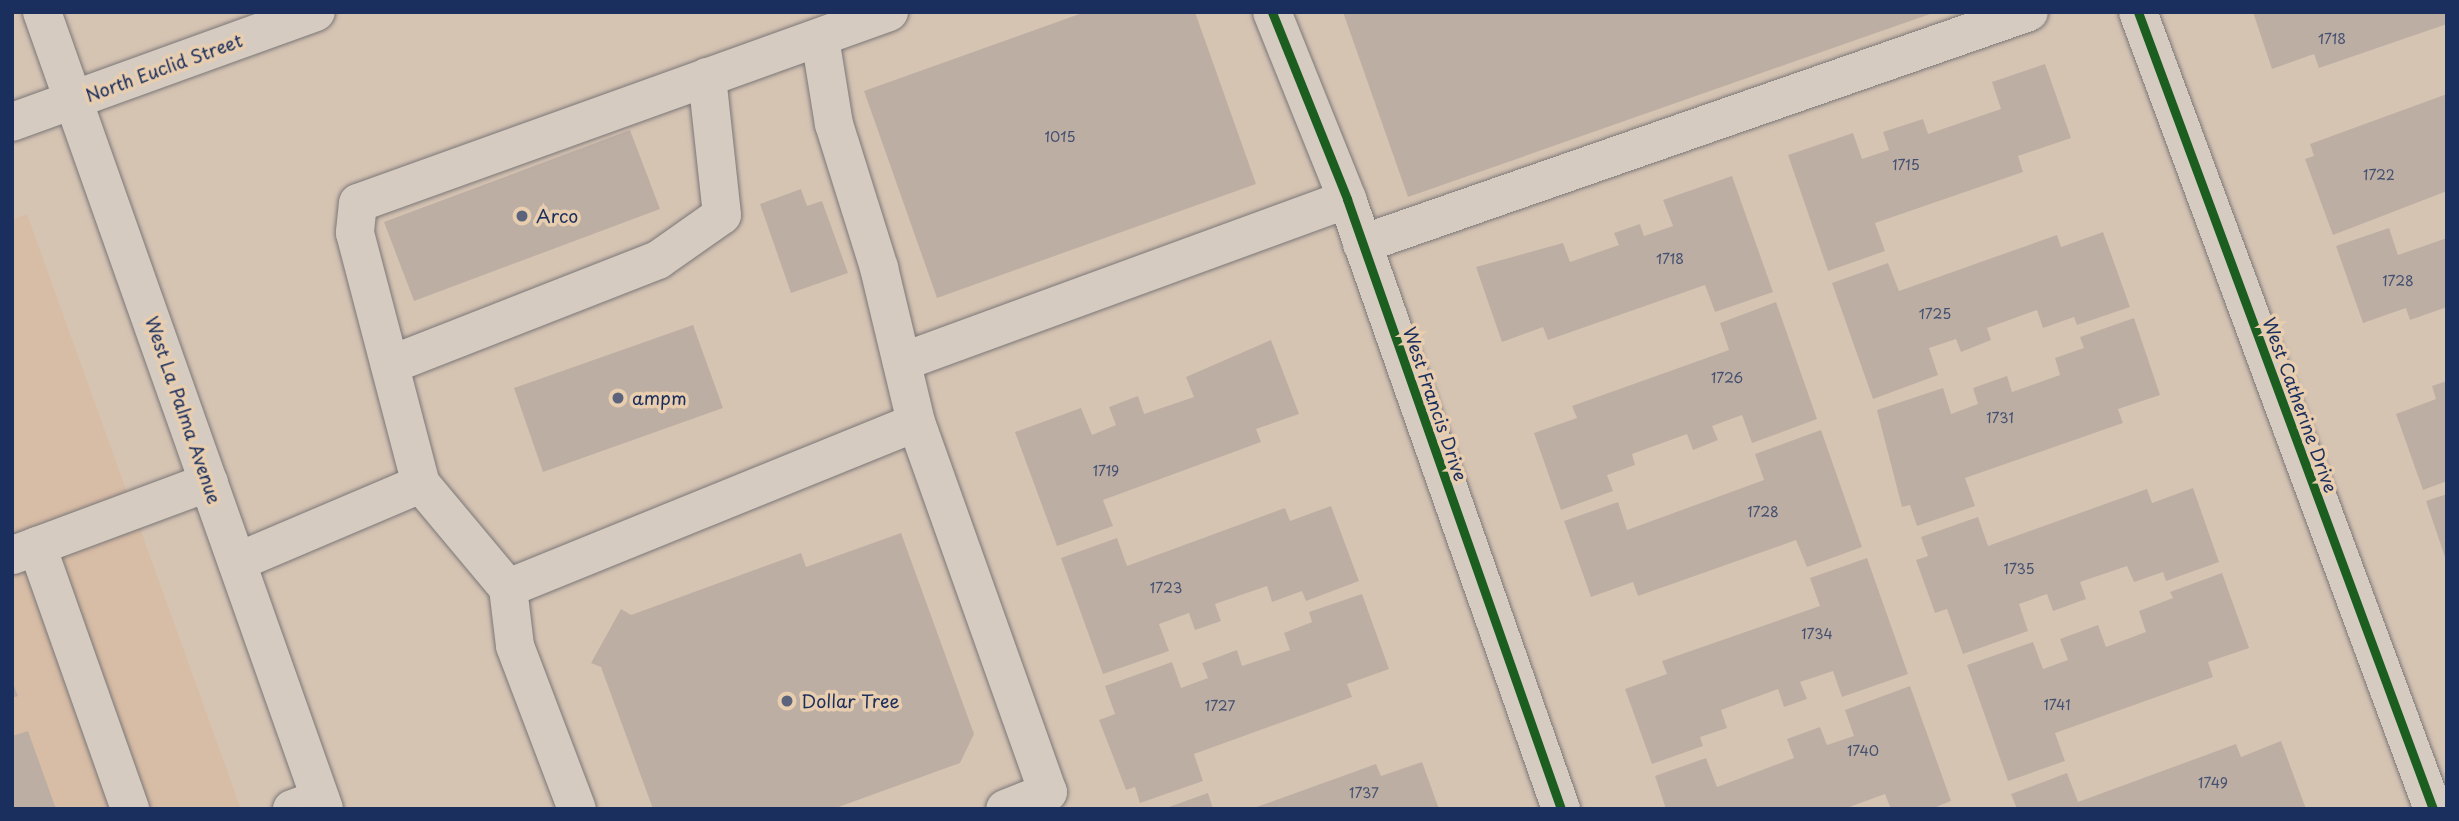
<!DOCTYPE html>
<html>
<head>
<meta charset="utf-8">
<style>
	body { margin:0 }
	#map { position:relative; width:2459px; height:821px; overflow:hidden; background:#d6c4b3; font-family:"Playpen Sans",sans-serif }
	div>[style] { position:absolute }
	.built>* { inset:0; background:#d8bda6 }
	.building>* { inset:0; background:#bdaea4 }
	.roads { filter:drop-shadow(0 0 2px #7b7778) drop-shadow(0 0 2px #7b7778) }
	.minor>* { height:38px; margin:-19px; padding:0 19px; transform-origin:19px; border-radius:19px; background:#d5cbc0 }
	.major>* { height:38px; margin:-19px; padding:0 19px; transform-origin:19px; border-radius:19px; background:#d5cbc0 }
	.cycleway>* { height:9px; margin:-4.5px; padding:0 4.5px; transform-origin:4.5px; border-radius:4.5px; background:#1b5e20 }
	.dots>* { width:19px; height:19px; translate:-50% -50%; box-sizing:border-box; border:4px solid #e8ceaf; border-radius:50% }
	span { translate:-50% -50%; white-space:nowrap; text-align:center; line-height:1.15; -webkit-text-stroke:7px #e8ceaf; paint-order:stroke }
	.number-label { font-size:14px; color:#445070 }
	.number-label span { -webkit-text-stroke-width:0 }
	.street-label { font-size:18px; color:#1b2f5e }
	.poi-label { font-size:18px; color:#1b2f5e }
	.left { translate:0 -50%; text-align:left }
	.frame { position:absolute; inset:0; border:14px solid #1b2f5e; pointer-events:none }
</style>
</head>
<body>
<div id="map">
	<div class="built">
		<div style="clip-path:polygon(27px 214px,241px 809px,12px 809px,12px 220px)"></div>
	</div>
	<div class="building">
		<div style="clip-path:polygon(1085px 12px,1195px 12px,1256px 184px,937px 298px,864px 91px)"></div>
		<div style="clip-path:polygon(1343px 12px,1933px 12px,1933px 13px,1408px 197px)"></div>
		<div style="clip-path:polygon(2253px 12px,2447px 12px,2447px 24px,2319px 68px,2314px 54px,2272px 69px)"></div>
		<div style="clip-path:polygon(2045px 64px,2071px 138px,2018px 156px,2023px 172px,1875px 223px,1885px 251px,1828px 271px,1788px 155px,1853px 133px,1862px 159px,1889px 150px,1883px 132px,1923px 119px,1928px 134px,2001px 109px,1992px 82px)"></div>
		<div style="clip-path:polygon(2447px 94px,2447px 191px,2333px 235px,2305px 159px,2314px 156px,2310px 144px)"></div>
		<div style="clip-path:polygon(630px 130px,660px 209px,414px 301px,384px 222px)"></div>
		<div style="clip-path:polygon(1732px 176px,1773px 292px,1715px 312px,1705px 285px,1548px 340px,1543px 327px,1502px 342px,1476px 267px,1563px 243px,1570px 262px,1619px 245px,1614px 233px,1640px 224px,1644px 236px,1673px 226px,1663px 200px)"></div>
		<div style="clip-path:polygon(801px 189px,807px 206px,822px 201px,848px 273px,791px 293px,760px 204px)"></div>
		<div style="clip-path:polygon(2389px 228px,2398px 255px,2447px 238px,2447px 307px,2410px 320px,2406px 308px,2363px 323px,2336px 246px)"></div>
		<div style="clip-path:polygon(2103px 232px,2130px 307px,2077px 325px,2074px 317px,2043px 328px,2037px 310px,1987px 328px,1991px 340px,1961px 352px,1956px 339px,1929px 348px,1938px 375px,1873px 399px,1832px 283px,1888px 263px,1899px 291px,2057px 235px,2061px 247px)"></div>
		<div style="clip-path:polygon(1776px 302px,1817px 419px,1752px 443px,1742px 415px,1712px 426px,1718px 440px,1693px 450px,1687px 434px,1632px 454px,1635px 465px,1607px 475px,1613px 491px,1561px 510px,1534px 433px,1577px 418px,1572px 406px,1729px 350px,1720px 323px)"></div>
		<div style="clip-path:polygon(2134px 318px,2160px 395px,2118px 409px,2123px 423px,1965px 478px,1975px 506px,1917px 526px,1910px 505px,1902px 507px,1877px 410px,1943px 388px,1951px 414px,1978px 404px,1973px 388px,2007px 376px,2012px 392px,2060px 375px,2055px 358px,2084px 348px,2080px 337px)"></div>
		<div style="clip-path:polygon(693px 325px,723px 408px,543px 472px,514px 388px)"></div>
		<div style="clip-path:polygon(1271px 340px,1299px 414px,1256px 429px,1261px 442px,1103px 500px,1113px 526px,1057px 546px,1015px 432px,1081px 408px,1092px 435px,1116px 425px,1109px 407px,1138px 396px,1144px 414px,1194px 397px,1186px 377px)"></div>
		<div style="clip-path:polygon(2447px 381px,2447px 481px,2423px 490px,2396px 414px,2436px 399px,2432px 386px)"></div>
		<div style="clip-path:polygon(1821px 430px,1862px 547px,1807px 567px,1796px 540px,1638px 596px,1633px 582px,1591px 597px,1564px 521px,1618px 502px,1627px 530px,1764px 480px,1755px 454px)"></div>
		<div style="clip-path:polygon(2193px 488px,2219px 562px,2166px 581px,2163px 572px,2134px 582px,2127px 566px,2080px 582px,2086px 599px,2053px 611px,2047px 594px,2019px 604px,2028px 631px,1963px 654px,1947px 609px,1935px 613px,1916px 560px,1928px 556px,1921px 537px,1978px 517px,1988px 546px,2147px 489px,2152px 503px)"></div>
		<div style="clip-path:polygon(2447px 494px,2447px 560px,2446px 560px,2426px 501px)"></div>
		<div style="clip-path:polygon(1331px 506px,1359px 581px,1306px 601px,1302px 591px,1272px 602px,1267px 586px,1215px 604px,1221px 621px,1195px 630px,1189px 613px,1159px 624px,1169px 651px,1103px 674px,1061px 558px,1117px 538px,1127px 566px,1285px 508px,1290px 521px)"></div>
		<div style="clip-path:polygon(901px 533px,974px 734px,960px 763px,833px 809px,653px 809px,601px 667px,591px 663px,621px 609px,631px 615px,801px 553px,806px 567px)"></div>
		<div style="clip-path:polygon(1867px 558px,1908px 674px,1842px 697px,1833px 671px,1800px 682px,1807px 699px,1784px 707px,1778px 689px,1721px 710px,1727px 728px,1700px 737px,1703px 746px,1652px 764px,1625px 689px,1667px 674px,1662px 661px,1820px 606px,1810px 578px)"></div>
		<div style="clip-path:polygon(2222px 573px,2249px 648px,2208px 662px,2213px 677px,2055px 733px,2065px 761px,2008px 781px,1967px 665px,2033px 642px,2043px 669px,2068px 660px,2060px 639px,2098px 625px,2106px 647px,2146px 632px,2139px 611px,2173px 598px,2170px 592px)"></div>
		<div style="clip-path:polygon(1362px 594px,1389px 669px,1347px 684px,1352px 697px,1194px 754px,1203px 781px,1140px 803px,1135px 787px,1126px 790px,1099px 720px,1115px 714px,1105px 686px,1172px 662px,1181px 688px,1208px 678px,1202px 663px,1237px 650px,1242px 666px,1290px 650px,1284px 633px,1312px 622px,1309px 612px)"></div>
		<div style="clip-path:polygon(12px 681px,18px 696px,12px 698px)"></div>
		<div style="clip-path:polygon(1910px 686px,1951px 801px,1931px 809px,1891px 809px,1885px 794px,1844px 809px,1666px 809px,1655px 776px,1706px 758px,1717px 787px,1794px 758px,1787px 739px,1820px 727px,1827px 745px,1854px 736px,1845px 710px)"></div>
		<div style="clip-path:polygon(28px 731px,56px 809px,12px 809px,12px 736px)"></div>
		<div style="clip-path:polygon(2281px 741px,2306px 809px,2017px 809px,2011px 794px,2067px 773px,2078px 802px,2236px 744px,2241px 757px)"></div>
		<div style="clip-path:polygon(1422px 762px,1439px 809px,1251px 809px,1376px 764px,1381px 776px)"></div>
		<div style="clip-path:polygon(1208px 793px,1213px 809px,1166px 809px,1166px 808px)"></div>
	</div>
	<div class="roads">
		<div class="minor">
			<div style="left:889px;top:12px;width:564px;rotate:160.22deg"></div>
			<div style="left:358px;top:203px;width:30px;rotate:96deg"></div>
			<div style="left:355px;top:233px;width:260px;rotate:75.3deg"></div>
			<div style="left:421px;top:484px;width:136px;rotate:50.1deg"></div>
			<div style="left:508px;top:588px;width:440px;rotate:-22.1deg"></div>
			<div style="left:1272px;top:12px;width:201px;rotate:68.1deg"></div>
			<div style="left:1347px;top:199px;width:646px;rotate:70.67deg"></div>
			<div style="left:2138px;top:12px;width:850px;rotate:69.69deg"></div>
			<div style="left:820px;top:38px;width:87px;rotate:80.8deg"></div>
			<div style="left:834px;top:124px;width:151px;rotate:72.6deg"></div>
			<div style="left:879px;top:268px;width:158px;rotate:76.5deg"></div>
			<div style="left:916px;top:422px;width:393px;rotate:70.4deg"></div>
			<div style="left:1048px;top:792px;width:46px;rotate:158.4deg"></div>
			<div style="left:1362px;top:244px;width:706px;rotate:-19.18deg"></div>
			<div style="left:902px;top:362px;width:474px;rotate:-20.1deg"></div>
			<div style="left:390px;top:365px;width:288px;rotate:-21.4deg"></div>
			<div style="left:658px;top:260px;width:78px;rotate:-35.1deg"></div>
			<div style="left:722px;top:215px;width:139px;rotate:-96.2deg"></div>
			<div style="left:37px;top:546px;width:279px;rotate:70.5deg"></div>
			<div style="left:13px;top:555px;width:209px;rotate:-20.4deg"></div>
			<div style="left:237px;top:562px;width:200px;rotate:-23deg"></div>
			<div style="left:508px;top:588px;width:58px;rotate:83.1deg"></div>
			<div style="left:515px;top:646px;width:174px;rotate:69.2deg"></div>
			<div style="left:292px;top:809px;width:30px;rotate:-20deg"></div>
		</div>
		<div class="major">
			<div style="left:42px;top:12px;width:845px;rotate:70.51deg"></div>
			<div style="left:12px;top:122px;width:323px;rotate:-19.9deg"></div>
		</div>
	</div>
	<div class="cycleway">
		<div style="left:1272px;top:12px;width:201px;rotate:68.1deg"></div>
		<div style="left:1347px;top:199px;width:646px;rotate:70.67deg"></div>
		<div style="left:2138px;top:12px;width:850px;rotate:69.69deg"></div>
	</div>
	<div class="dots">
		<div style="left:522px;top:216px;background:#5c637c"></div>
		<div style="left:618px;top:398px;background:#5c637c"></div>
		<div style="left:787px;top:701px;background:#5c637c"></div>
	</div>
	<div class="number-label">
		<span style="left:2332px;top:39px">1718</span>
		<span style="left:1060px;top:137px">1015</span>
		<span style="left:1906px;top:165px">1715</span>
		<span style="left:2379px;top:175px">1722</span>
		<span style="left:1670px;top:259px">1718</span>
		<span style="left:2398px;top:281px">1728</span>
		<span style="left:1935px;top:314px">1725</span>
		<span style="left:1727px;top:378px">1726</span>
		<span style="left:2000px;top:418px">1731</span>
		<span style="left:1106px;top:471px">1719</span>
		<span style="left:1763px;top:512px">1728</span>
		<span style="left:2019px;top:569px">1735</span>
		<span style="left:1166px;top:588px">1723</span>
		<span style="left:1817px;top:634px">1734</span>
		<span style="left:2057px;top:705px">1741</span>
		<span style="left:1220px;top:706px">1727</span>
		<span style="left:1863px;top:751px">1740</span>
		<span style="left:2213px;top:783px">1749</span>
		<span style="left:1364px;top:793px">1737</span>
	</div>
	<div class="street-label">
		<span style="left:164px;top:68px;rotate:-20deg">North Euclid Street</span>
		<span style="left:1435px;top:404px;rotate:71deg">West Francis Drive</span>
		<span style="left:2300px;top:405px;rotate:70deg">West Catherine Drive</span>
		<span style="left:183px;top:410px;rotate:71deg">West La Palma Avenue</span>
	</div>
	<div class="poi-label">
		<span class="left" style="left:536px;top:216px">Arco</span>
		<span class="left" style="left:632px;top:398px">ampm</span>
		<span class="left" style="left:801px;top:701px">Dollar Tree</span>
	</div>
	<div class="frame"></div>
</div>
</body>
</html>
